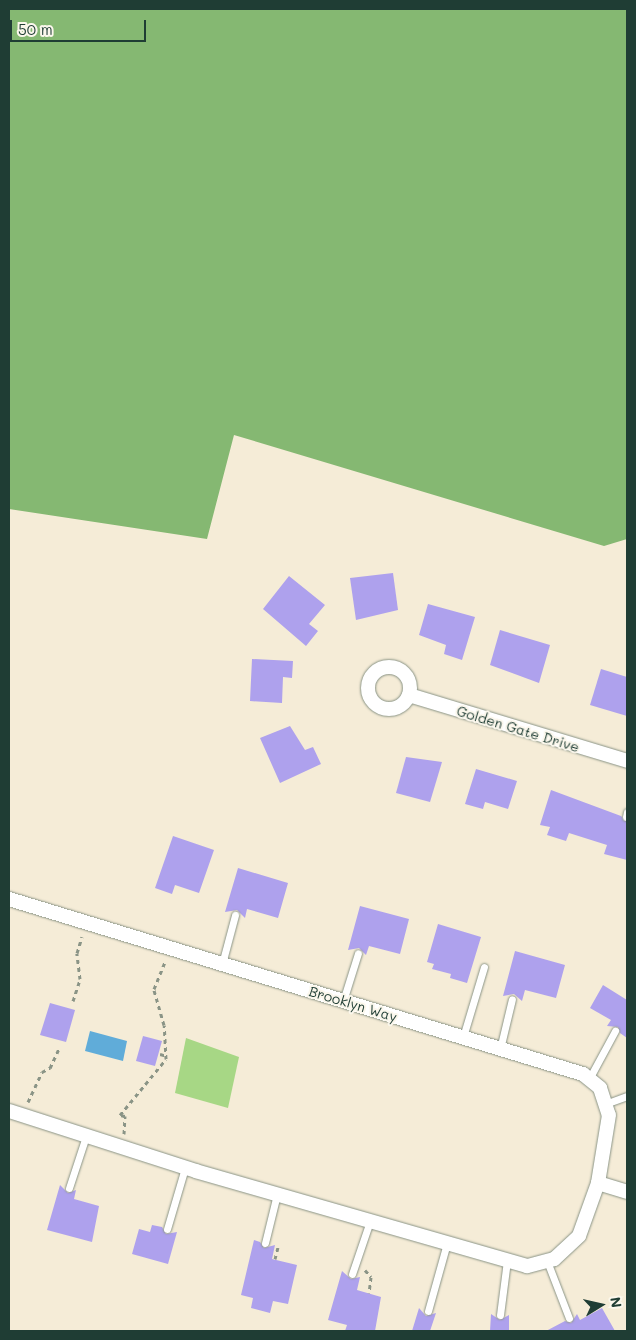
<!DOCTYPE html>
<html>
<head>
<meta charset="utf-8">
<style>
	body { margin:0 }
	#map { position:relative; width:636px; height:1340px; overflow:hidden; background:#f5ecd7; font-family:Mali,sans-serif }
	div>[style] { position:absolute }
	.green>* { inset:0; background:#a7d785 }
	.forest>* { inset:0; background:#85b872 }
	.water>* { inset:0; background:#60acd9 }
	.building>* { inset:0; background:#aea1ed }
	.path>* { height:3px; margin-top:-1.5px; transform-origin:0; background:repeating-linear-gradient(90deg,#8a9486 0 4px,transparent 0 8px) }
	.roads { filter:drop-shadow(0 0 1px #8a9486) drop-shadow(0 0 1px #8a9486) }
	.service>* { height:7px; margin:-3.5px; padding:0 3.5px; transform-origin:3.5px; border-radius:3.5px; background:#fff }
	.minor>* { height:14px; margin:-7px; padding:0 7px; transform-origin:7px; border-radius:7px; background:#fff }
	.minor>.ring { margin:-7px; padding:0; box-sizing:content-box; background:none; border:14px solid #fff; border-radius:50% }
	span { translate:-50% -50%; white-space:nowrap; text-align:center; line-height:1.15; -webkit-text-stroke:4px #fbf7ec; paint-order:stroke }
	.street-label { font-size:14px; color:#1f3d34 }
	.frame { position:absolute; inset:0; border:10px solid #1f3d34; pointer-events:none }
	.north { position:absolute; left:576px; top:1280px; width:50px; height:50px; -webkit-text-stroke:4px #fbf7ec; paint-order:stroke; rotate:80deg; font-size:14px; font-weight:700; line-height:20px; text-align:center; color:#1f3d34 }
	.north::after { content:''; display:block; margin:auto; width:18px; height:22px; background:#1f3d34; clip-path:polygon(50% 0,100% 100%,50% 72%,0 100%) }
	.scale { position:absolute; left:10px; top:20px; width:136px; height:22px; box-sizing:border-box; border:2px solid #1f3d34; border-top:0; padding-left:6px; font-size:15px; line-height:18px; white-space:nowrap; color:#1f3d34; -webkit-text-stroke:4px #fbf7ec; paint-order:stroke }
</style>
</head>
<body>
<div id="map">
	<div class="green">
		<div style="clip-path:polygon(186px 1038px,239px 1057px,228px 1108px,175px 1093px)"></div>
	</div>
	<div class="forest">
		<div style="clip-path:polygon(9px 9px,627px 9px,627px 539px,604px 546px,234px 435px,207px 539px,9px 509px)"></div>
	</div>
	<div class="water">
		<div style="clip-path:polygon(90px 1031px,127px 1041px,123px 1061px,85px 1051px)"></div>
	</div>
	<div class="building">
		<div style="clip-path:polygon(393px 573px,398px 610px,356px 620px,350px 578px)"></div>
		<div style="clip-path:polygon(289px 576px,325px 605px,309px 624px,318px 631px,306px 646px,263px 609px)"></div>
		<div style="clip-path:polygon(428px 604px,475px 617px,462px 660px,444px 654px,446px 645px,419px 635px)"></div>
		<div style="clip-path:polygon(500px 630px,550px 645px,539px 683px,490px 665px)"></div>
		<div style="clip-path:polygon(252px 659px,293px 661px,292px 678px,283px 677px,282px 703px,250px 701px)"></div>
		<div style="clip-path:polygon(601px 669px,627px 677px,627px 716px,590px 705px)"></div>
		<div style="clip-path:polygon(290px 726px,305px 750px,313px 747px,321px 764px,280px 783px,260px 738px)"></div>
		<div style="clip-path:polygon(406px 757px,442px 762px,430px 802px,396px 793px)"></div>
		<div style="clip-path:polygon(476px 769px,517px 781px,508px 809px,485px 802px,483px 809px,465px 804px)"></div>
		<div style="clip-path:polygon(551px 790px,621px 816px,627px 822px,627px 860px,604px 854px,607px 845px,569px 833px,566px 841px,547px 835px,550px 827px,540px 825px)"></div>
		<div style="clip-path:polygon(173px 836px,214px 850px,199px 893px,175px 885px,172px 894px,155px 888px)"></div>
		<div style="clip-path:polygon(238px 868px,288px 883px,278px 918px,247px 909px,245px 918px,237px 910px,225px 912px)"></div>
		<div style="clip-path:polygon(360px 906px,409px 919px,400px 954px,369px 946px,366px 955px,359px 948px,348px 950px)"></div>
		<div style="clip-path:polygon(438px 924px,481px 937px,467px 983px,450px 978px,451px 974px,432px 969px,434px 964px,427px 962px)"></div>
		<div style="clip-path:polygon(515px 951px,565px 965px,556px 998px,525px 990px,522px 1001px,514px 994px,503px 996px)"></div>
		<div style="clip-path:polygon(603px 985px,627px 1000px,627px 1038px,620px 1033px,618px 1027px,607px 1026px,611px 1020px,590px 1008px)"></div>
		<div style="clip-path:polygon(50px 1003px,75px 1010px,66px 1042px,40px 1035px)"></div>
		<div style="clip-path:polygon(143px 1036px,162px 1041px,155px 1066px,136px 1061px)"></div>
		<div style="clip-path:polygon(60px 1185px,68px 1193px,76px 1190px,74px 1199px,99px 1206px,92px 1242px,47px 1230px)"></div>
		<div style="clip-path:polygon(152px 1225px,162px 1227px,166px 1234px,177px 1232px,168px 1264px,132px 1254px,139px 1229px,150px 1232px)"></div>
		<div style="clip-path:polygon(254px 1240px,260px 1242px,264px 1248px,275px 1245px,272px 1259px,297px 1265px,288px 1304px,273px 1301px,270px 1313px,251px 1308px,253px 1298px,241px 1295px)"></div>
		<div style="clip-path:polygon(342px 1271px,351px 1279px,360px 1277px,357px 1290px,381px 1297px,375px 1331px,345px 1331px,347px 1325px,328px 1320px)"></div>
		<div style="clip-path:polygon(419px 1308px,426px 1316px,436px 1313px,430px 1331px,412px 1331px)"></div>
		<div style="clip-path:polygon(602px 1308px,615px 1331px,546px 1331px,565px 1321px,571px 1323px,577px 1314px,580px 1320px)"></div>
		<div style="clip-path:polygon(491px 1314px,500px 1320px,509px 1315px,509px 1331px,490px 1331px)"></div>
	</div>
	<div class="path">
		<div style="left:73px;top:1001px;width:23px;rotate:-72deg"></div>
		<div style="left:80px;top:979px;width:26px;rotate:-97deg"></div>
		<div style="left:77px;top:953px;width:17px;rotate:-73deg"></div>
		<div style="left:160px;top:1054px;width:7px;rotate:16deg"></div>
		<div style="left:28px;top:1102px;width:33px;rotate:-65deg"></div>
		<div style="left:42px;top:1072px;width:9px;rotate:-27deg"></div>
		<div style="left:50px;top:1068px;width:21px;rotate:-65deg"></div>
		<div style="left:124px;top:1134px;width:18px;rotate:-87deg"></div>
		<div style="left:125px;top:1116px;width:5px;rotate:-169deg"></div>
		<div style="left:120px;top:1115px;width:72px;rotate:-50.6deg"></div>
		<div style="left:166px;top:1059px;width:34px;rotate:-93deg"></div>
		<div style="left:164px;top:1025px;width:37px;rotate:-106deg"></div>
		<div style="left:154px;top:989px;width:29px;rotate:-68deg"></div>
		<div style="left:275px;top:1259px;width:12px;rotate:-76deg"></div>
		<div style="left:365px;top:1270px;width:9px;rotate:49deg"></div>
		<div style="left:371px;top:1277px;width:16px;rotate:97deg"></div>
	</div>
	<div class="roads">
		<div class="service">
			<div style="left:626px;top:817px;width:5px;rotate:-79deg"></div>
			<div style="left:222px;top:964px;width:51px;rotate:-75.1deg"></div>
			<div style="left:343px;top:1001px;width:50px;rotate:-72.6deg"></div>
			<div style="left:463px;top:1037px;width:73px;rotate:-73.3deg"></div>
			<div style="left:500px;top:1049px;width:51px;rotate:-76.5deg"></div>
			<div style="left:589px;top:1079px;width:55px;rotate:-61.6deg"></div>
			<div style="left:605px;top:1104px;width:23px;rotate:-20deg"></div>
			<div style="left:69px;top:1188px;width:55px;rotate:-71.9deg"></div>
			<div style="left:167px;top:1229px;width:64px;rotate:-73.6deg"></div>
			<div style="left:265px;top:1243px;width:50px;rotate:-76.2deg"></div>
			<div style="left:547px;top:1261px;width:61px;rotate:68.9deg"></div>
			<div style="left:352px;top:1274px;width:56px;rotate:-71.2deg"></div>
			<div style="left:428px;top:1311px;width:71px;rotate:-74.4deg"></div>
			<div style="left:500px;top:1315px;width:55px;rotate:-82.7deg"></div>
		</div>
		<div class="minor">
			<div class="ring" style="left:368px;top:667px;width:28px;height:28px"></div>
			<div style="left:409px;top:695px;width:228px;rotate:16.8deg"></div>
			<div style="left:9px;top:899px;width:600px;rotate:16.96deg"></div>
			<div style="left:583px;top:1074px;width:22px;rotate:39deg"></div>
			<div style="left:600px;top:1088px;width:28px;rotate:72deg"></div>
			<div style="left:609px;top:1115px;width:69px;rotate:99.2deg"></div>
			<div style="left:598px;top:1183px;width:56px;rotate:109.7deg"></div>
			<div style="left:579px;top:1236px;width:34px;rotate:137deg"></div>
			<div style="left:554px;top:1259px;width:28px;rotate:165deg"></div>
			<div style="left:527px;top:1266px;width:344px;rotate:-164deg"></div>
			<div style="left:196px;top:1171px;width:196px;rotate:-162.2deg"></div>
			<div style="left:598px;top:1183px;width:30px;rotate:17deg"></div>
		</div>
	</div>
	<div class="street-label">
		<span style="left:518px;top:729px;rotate:17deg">Golden Gate Drive</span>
		<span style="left:353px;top:1004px;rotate:17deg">Brooklyn Way</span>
	</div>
	<div class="frame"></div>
	<div class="north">N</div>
	<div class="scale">50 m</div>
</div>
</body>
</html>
